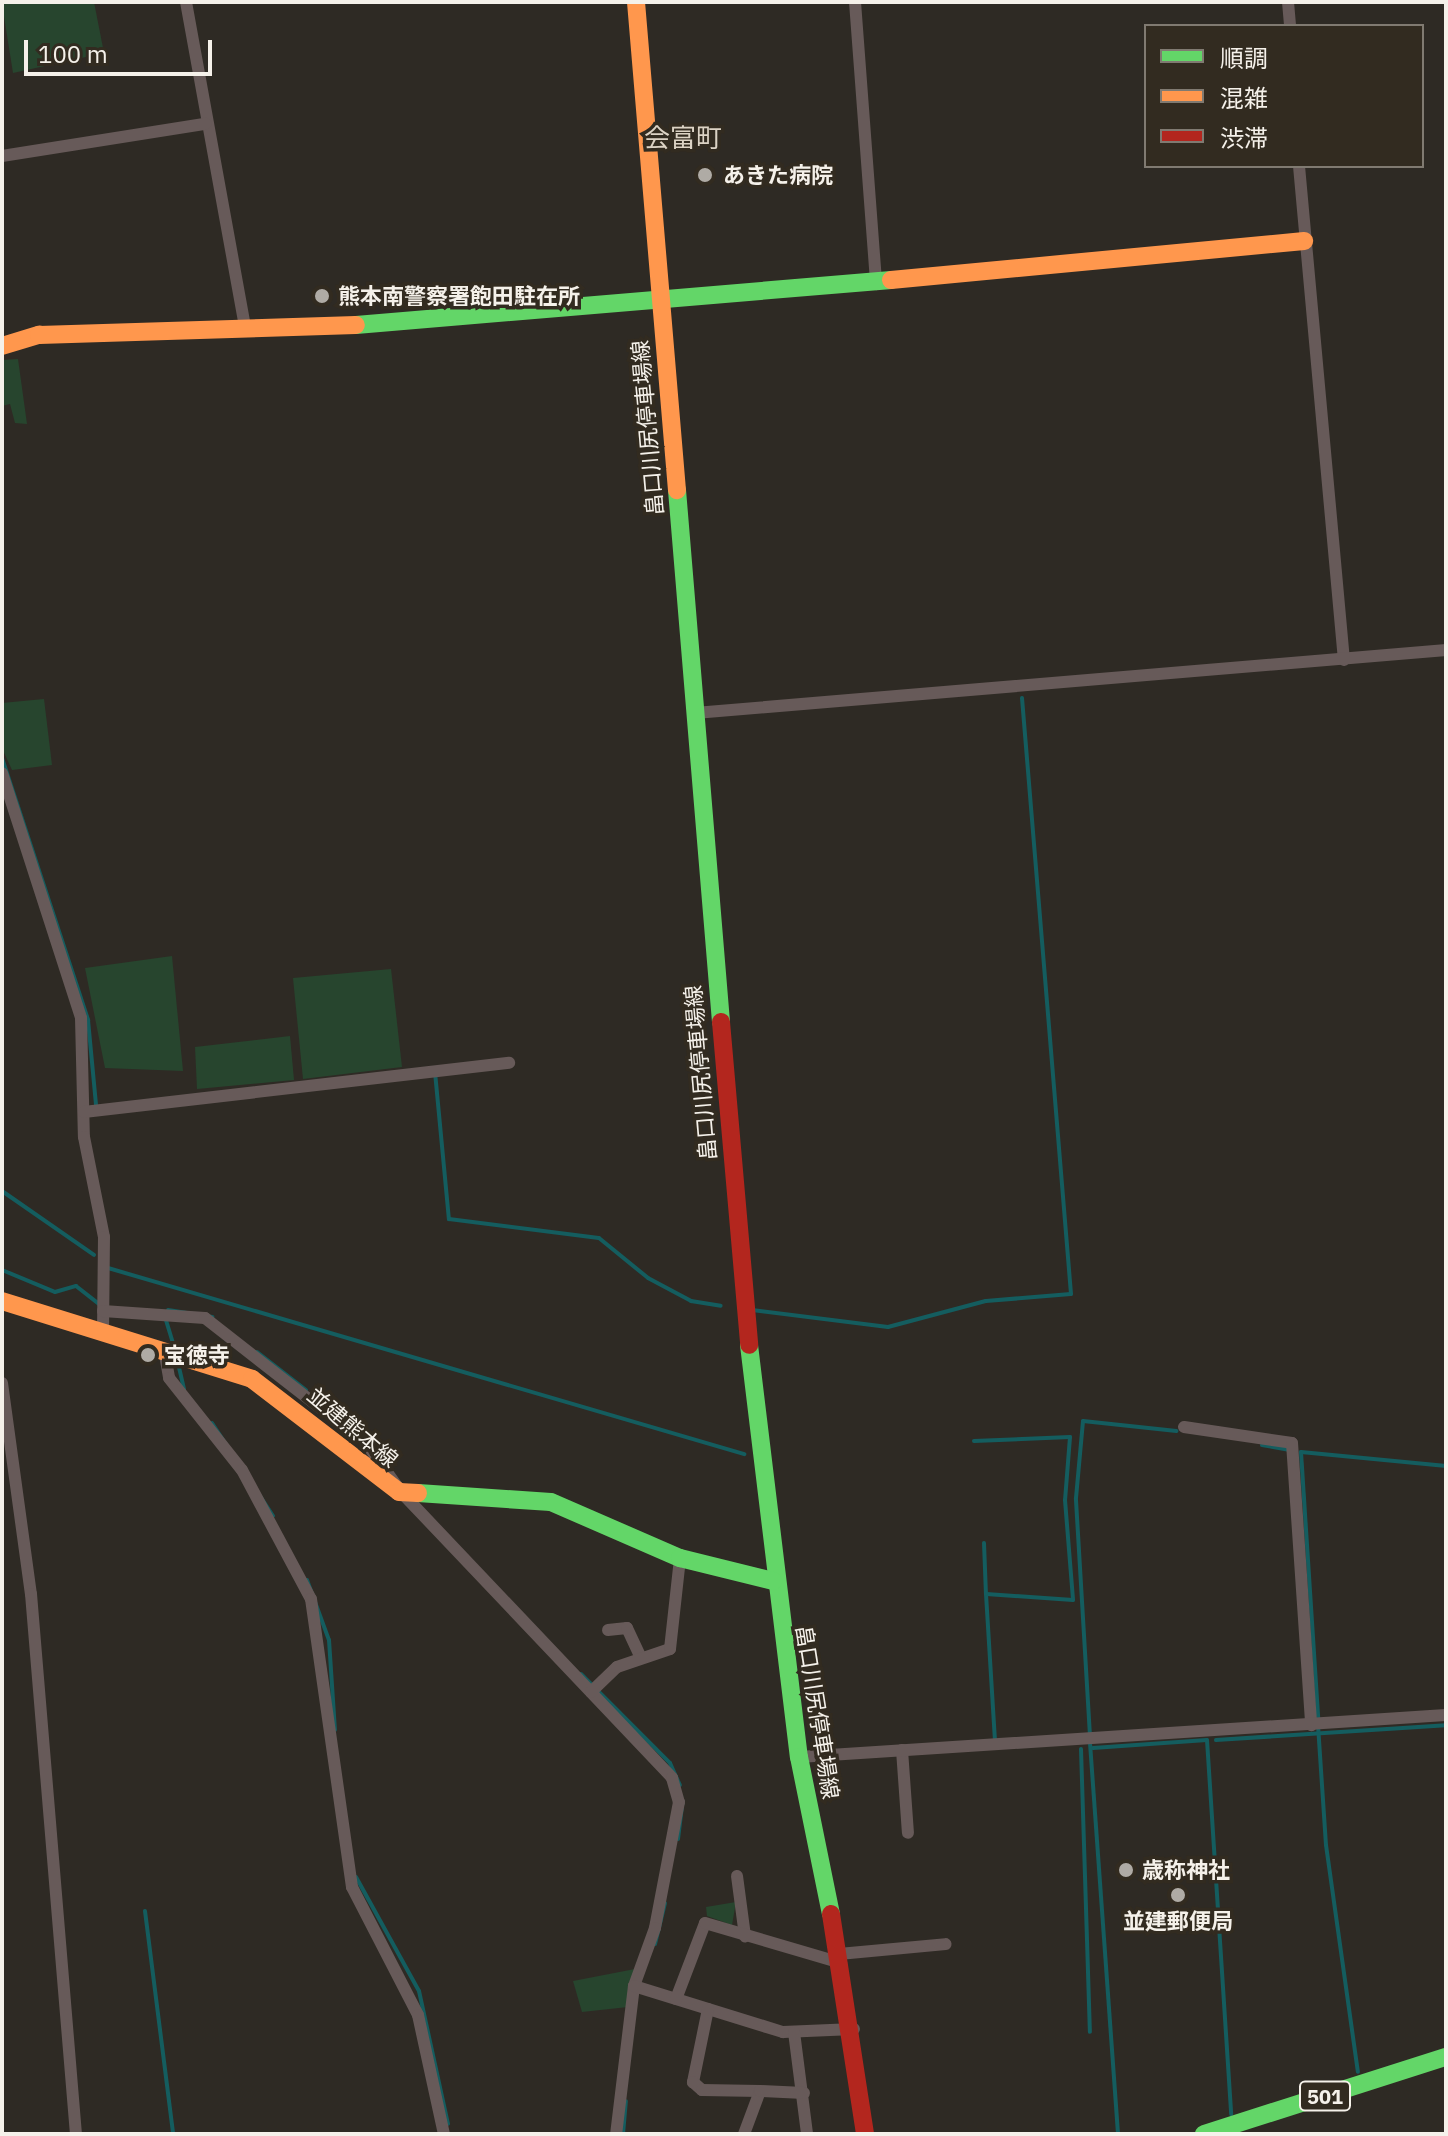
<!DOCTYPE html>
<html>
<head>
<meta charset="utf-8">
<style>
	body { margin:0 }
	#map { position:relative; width:1448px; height:2136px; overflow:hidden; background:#2e2a24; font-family:"IBM Plex Sans","Noto Sans JP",sans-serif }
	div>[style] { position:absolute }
	.green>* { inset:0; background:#27452e }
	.stream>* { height:4px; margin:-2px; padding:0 2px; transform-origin:2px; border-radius:2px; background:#145d5f }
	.street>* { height:12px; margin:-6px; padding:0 6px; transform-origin:6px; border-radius:6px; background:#675a59 }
	.fast>* { height:18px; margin:-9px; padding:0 9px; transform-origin:9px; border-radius:9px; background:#63d668 }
	.slow>* { height:18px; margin:-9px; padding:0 9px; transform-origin:9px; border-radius:9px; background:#ff974d }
	.jam>* { height:18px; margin:-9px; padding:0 9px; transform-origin:9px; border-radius:9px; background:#b3261e }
	.dots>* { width:22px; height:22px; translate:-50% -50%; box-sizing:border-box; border:4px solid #322b20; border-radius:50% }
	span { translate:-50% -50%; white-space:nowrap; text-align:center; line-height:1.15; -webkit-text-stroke:7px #322b20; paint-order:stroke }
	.shield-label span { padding:2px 6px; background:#322b20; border:2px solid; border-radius:6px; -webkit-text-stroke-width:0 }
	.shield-label { font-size:20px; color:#f5f1ea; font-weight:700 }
	.poi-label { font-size:22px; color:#f5f1ea; font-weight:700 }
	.left { translate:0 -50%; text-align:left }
	.street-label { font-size:22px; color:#f5f1ea }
	.quarter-label { font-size:26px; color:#dcd3c5 }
	.frame { position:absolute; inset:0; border:4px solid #f5f1ea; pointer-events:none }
	.legend { position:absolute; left:1144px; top:24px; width:280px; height:144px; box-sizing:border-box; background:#322b20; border:2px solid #807a71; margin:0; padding:10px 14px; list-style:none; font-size:24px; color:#f5f1ea }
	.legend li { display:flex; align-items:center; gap:16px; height:40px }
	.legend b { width:40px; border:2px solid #807a71 }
	.scale { position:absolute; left:24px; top:40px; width:188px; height:36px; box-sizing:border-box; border:4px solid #f5f1ea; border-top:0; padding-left:10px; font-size:24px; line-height:28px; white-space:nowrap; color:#f5f1ea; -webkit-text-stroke:6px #322b20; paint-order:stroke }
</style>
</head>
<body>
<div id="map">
	<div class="green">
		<div style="clip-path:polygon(94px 2px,104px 53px,13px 73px,2px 4px)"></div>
		<div style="clip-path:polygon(18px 359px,27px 424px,15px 423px,10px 404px,2px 406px,2px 360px)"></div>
		<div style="clip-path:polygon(44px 699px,52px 765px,12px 770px,2px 748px,2px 703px)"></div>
		<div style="clip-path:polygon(172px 956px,183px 1071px,105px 1068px,85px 968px)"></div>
		<div style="clip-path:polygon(391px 969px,402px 1067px,303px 1079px,293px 978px)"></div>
		<div style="clip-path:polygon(290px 1036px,294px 1080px,197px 1089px,195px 1047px)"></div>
		<div style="clip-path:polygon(736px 1902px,732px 1925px,707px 1916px,706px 1907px)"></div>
		<div style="clip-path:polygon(635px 1969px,628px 2007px,582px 2012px,573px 1981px)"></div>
	</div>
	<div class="stream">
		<div style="left:2px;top:758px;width:276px;rotate:71.8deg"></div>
		<div style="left:88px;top:1020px;width:85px;rotate:84.6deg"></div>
		<div style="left:435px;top:1072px;width:148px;rotate:84.6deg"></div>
		<div style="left:449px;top:1219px;width:151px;rotate:7.2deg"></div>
		<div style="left:599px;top:1238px;width:63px;rotate:39.2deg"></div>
		<div style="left:648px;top:1278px;width:49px;rotate:28.1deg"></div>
		<div style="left:691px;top:1301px;width:30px;rotate:9deg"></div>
		<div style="left:2px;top:1191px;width:112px;rotate:34.8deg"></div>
		<div style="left:108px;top:1268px;width:663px;rotate:16.3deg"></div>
		<div style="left:2px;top:1270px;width:57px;rotate:22.5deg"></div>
		<div style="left:55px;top:1292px;width:22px;rotate:-16deg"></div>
		<div style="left:76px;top:1286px;width:31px;rotate:38deg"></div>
		<div style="left:168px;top:1310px;width:45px;rotate:9deg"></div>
		<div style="left:752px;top:1310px;width:137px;rotate:7.1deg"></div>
		<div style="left:888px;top:1327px;width:101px;rotate:-14.9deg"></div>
		<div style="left:986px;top:1301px;width:85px;rotate:-4.7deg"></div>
		<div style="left:1071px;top:1294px;width:598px;rotate:-94.7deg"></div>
		<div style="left:165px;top:1317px;width:34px;rotate:73deg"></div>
		<div style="left:257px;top:1352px;width:62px;rotate:37.8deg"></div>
		<div style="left:178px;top:1363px;width:27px;rotate:77deg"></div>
		<div style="left:348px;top:1412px;width:26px;rotate:50deg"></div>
		<div style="left:212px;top:1423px;width:111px;rotate:56.7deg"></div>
		<div style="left:974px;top:1441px;width:96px;rotate:-2.4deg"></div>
		<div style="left:1070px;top:1437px;width:63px;rotate:94.5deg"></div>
		<div style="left:1065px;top:1500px;width:100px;rotate:85.4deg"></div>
		<div style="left:1073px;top:1600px;width:87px;rotate:-176.1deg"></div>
		<div style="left:986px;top:1594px;width:147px;rotate:86.5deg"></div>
		<div style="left:1262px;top:1445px;width:27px;rotate:10deg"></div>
		<div style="left:1301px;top:1452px;width:266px;rotate:86.3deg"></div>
		<div style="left:1301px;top:1452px;width:146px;rotate:5.5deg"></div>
		<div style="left:984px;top:1543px;width:51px;rotate:87.8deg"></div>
		<div style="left:307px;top:1580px;width:64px;rotate:69.9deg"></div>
		<div style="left:329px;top:1640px;width:90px;rotate:86.2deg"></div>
		<div style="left:581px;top:1674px;width:126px;rotate:45deg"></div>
		<div style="left:670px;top:1763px;width:24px;rotate:66deg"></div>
		<div style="left:1318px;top:1725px;width:120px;rotate:86.2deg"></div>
		<div style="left:1326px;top:1845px;width:229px;rotate:82deg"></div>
		<div style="left:1090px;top:1736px;width:238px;rotate:-93.4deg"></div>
		<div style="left:1076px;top:1498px;width:77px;rotate:-84.8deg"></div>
		<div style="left:1083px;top:1421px;width:94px;rotate:6.1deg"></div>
		<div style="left:1216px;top:1740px;width:230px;rotate:-3.7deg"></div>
		<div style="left:1090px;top:1743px;width:392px;rotate:85.9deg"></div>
		<div style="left:1093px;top:1748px;width:114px;rotate:-4deg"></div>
		<div style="left:1207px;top:1740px;width:375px;rotate:86.3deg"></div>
		<div style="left:1081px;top:1749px;width:283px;rotate:88.2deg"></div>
		<div style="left:678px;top:1839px;width:38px;rotate:-83deg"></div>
		<div style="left:356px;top:1877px;width:130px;rotate:61.1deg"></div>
		<div style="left:419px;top:1991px;width:136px;rotate:77.7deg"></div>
		<div style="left:145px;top:1911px;width:225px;rotate:82.8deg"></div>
		<div style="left:655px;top:1944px;width:42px;rotate:-76.3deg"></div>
		<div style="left:623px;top:2134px;width:33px;rotate:-85deg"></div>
	</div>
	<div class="street">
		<div style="left:186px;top:2px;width:334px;rotate:79.7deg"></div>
		<div style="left:855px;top:2px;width:283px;rotate:85.7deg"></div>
		<div style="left:1288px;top:2px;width:24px;rotate:85deg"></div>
		<div style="left:2px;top:156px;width:206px;rotate:-9deg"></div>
		<div style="left:1299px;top:166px;width:496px;rotate:84.8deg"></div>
		<div style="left:695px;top:713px;width:754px;rotate:-4.8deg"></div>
		<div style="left:2px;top:773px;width:257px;rotate:72.1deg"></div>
		<div style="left:81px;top:1018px;width:119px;rotate:88.6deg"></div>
		<div style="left:84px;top:1137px;width:102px;rotate:78.7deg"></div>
		<div style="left:104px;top:1237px;width:95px;rotate:90.6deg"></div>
		<div style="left:84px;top:1112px;width:428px;rotate:-6.6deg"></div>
		<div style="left:103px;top:1311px;width:102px;rotate:3.9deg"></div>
		<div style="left:205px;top:1318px;width:146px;rotate:38deg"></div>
		<div style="left:320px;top:1408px;width:28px;rotate:17deg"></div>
		<div style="left:347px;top:1416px;width:93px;rotate:54.6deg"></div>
		<div style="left:401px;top:1492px;width:394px;rotate:46.5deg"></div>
		<div style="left:672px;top:1778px;width:25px;rotate:74deg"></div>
		<div style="left:679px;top:1802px;width:128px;rotate:100.8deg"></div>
		<div style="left:655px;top:1928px;width:62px;rotate:109.9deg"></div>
		<div style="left:634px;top:1986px;width:149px;rotate:96.9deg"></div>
		<div style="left:164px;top:1349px;width:29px;rotate:80deg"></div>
		<div style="left:169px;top:1378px;width:117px;rotate:51.6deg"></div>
		<div style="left:242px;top:1470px;width:146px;rotate:61.9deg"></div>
		<div style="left:311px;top:1599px;width:291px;rotate:81.9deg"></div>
		<div style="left:352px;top:1887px;width:144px;rotate:62.7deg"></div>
		<div style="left:418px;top:2015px;width:122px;rotate:77.7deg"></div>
		<div style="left:2px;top:1383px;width:213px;rotate:82.2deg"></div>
		<div style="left:31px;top:1594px;width:542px;rotate:85.24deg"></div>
		<div style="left:1184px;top:1427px;width:109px;rotate:8.4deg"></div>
		<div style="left:1292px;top:1443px;width:283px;rotate:86.1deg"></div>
		<div style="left:608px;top:1630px;width:19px;rotate:-6deg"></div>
		<div style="left:627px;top:1628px;width:33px;rotate:65deg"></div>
		<div style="left:591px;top:1692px;width:36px;rotate:-44deg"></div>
		<div style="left:617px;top:1667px;width:56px;rotate:-18.8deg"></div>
		<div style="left:670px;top:1649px;width:92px;rotate:-83.7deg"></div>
		<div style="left:902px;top:1750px;width:83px;rotate:85.9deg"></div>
		<div style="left:799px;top:1757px;width:648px;rotate:-3.71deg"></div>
		<div style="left:737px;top:1876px;width:61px;rotate:82.4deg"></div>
		<div style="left:839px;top:1954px;width:107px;rotate:-5.3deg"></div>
		<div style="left:634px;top:1986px;width:156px;rotate:17.2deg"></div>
		<div style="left:783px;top:2032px;width:71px;rotate:-2.4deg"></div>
		<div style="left:676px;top:1999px;width:81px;rotate:-69.1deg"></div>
		<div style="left:705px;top:1923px;width:142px;rotate:16.4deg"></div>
		<div style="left:708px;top:2009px;width:75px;rotate:101.6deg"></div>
		<div style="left:693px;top:2082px;width:12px;rotate:42deg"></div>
		<div style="left:702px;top:2090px;width:58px;rotate:1deg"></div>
		<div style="left:760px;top:2091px;width:46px;rotate:110.4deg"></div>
		<div style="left:794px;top:2032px;width:103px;rotate:82.7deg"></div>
		<div style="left:760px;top:2091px;width:44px;rotate:2.6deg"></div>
	</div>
	<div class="fast">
		<div style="left:356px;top:325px;width:537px;rotate:-4.81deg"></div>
		<div style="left:677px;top:490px;width:534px;rotate:85.27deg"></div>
		<div style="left:749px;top:1345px;width:415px;rotate:83.1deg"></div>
		<div style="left:799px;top:1757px;width:160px;rotate:78.5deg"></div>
		<div style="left:418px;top:1493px;width:133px;rotate:3.9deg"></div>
		<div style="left:551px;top:1502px;width:141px;rotate:23.5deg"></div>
		<div style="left:680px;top:1558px;width:96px;rotate:13.9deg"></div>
		<div style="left:1204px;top:2134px;width:254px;rotate:-17.7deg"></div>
	</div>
	<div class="slow">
		<div style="left:636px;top:2px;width:490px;rotate:85.2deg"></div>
		<div style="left:891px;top:280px;width:415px;rotate:-5.4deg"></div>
		<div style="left:2px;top:346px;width:39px;rotate:-17deg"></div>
		<div style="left:39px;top:335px;width:317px;rotate:-1.8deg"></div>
		<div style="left:2px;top:1301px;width:262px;rotate:17.3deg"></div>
		<div style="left:252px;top:1379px;width:185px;rotate:37.5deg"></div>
		<div style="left:399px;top:1492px;width:19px;rotate:3deg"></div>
	</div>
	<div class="jam">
		<div style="left:721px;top:1022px;width:324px;rotate:85deg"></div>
		<div style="left:831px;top:1914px;width:223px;rotate:81.2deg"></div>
	</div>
	<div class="dots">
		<div style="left:705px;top:175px;background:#afaba5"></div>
		<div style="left:322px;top:296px;background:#afaba5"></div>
		<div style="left:148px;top:1355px;background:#afaba5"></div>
		<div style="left:1126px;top:1870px;background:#afaba5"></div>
		<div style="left:1178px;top:1895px;background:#afaba5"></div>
	</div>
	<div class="shield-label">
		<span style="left:1325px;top:2096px">501</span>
	</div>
	<div class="poi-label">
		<span class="left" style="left:723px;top:175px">あきた病院</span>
		<span class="left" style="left:338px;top:296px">熊本南警察署飽田駐在所</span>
		<span class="left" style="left:164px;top:1355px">宝徳寺</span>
		<span class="left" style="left:1142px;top:1870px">歳称神社</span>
		<span style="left:1178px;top:1921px">並建郵便局</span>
	</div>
	<div class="street-label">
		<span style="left:647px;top:428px;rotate:-95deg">畠口川尻停車場線</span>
		<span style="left:700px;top:1073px;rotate:-95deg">畠口川尻停車場線</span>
		<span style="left:353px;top:1427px;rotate:40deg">並建熊本線</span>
		<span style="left:818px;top:1712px;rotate:81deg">畠口川尻停車場線</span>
	</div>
	<div class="quarter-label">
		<span style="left:683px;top:138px">会富町</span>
	</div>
	<div class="frame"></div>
	<ul class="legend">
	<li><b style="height:10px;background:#63d668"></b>順調</li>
	<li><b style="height:10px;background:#ff974d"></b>混雑</li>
	<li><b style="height:10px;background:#b3261e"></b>渋滞</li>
	</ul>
	<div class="scale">100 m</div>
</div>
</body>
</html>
